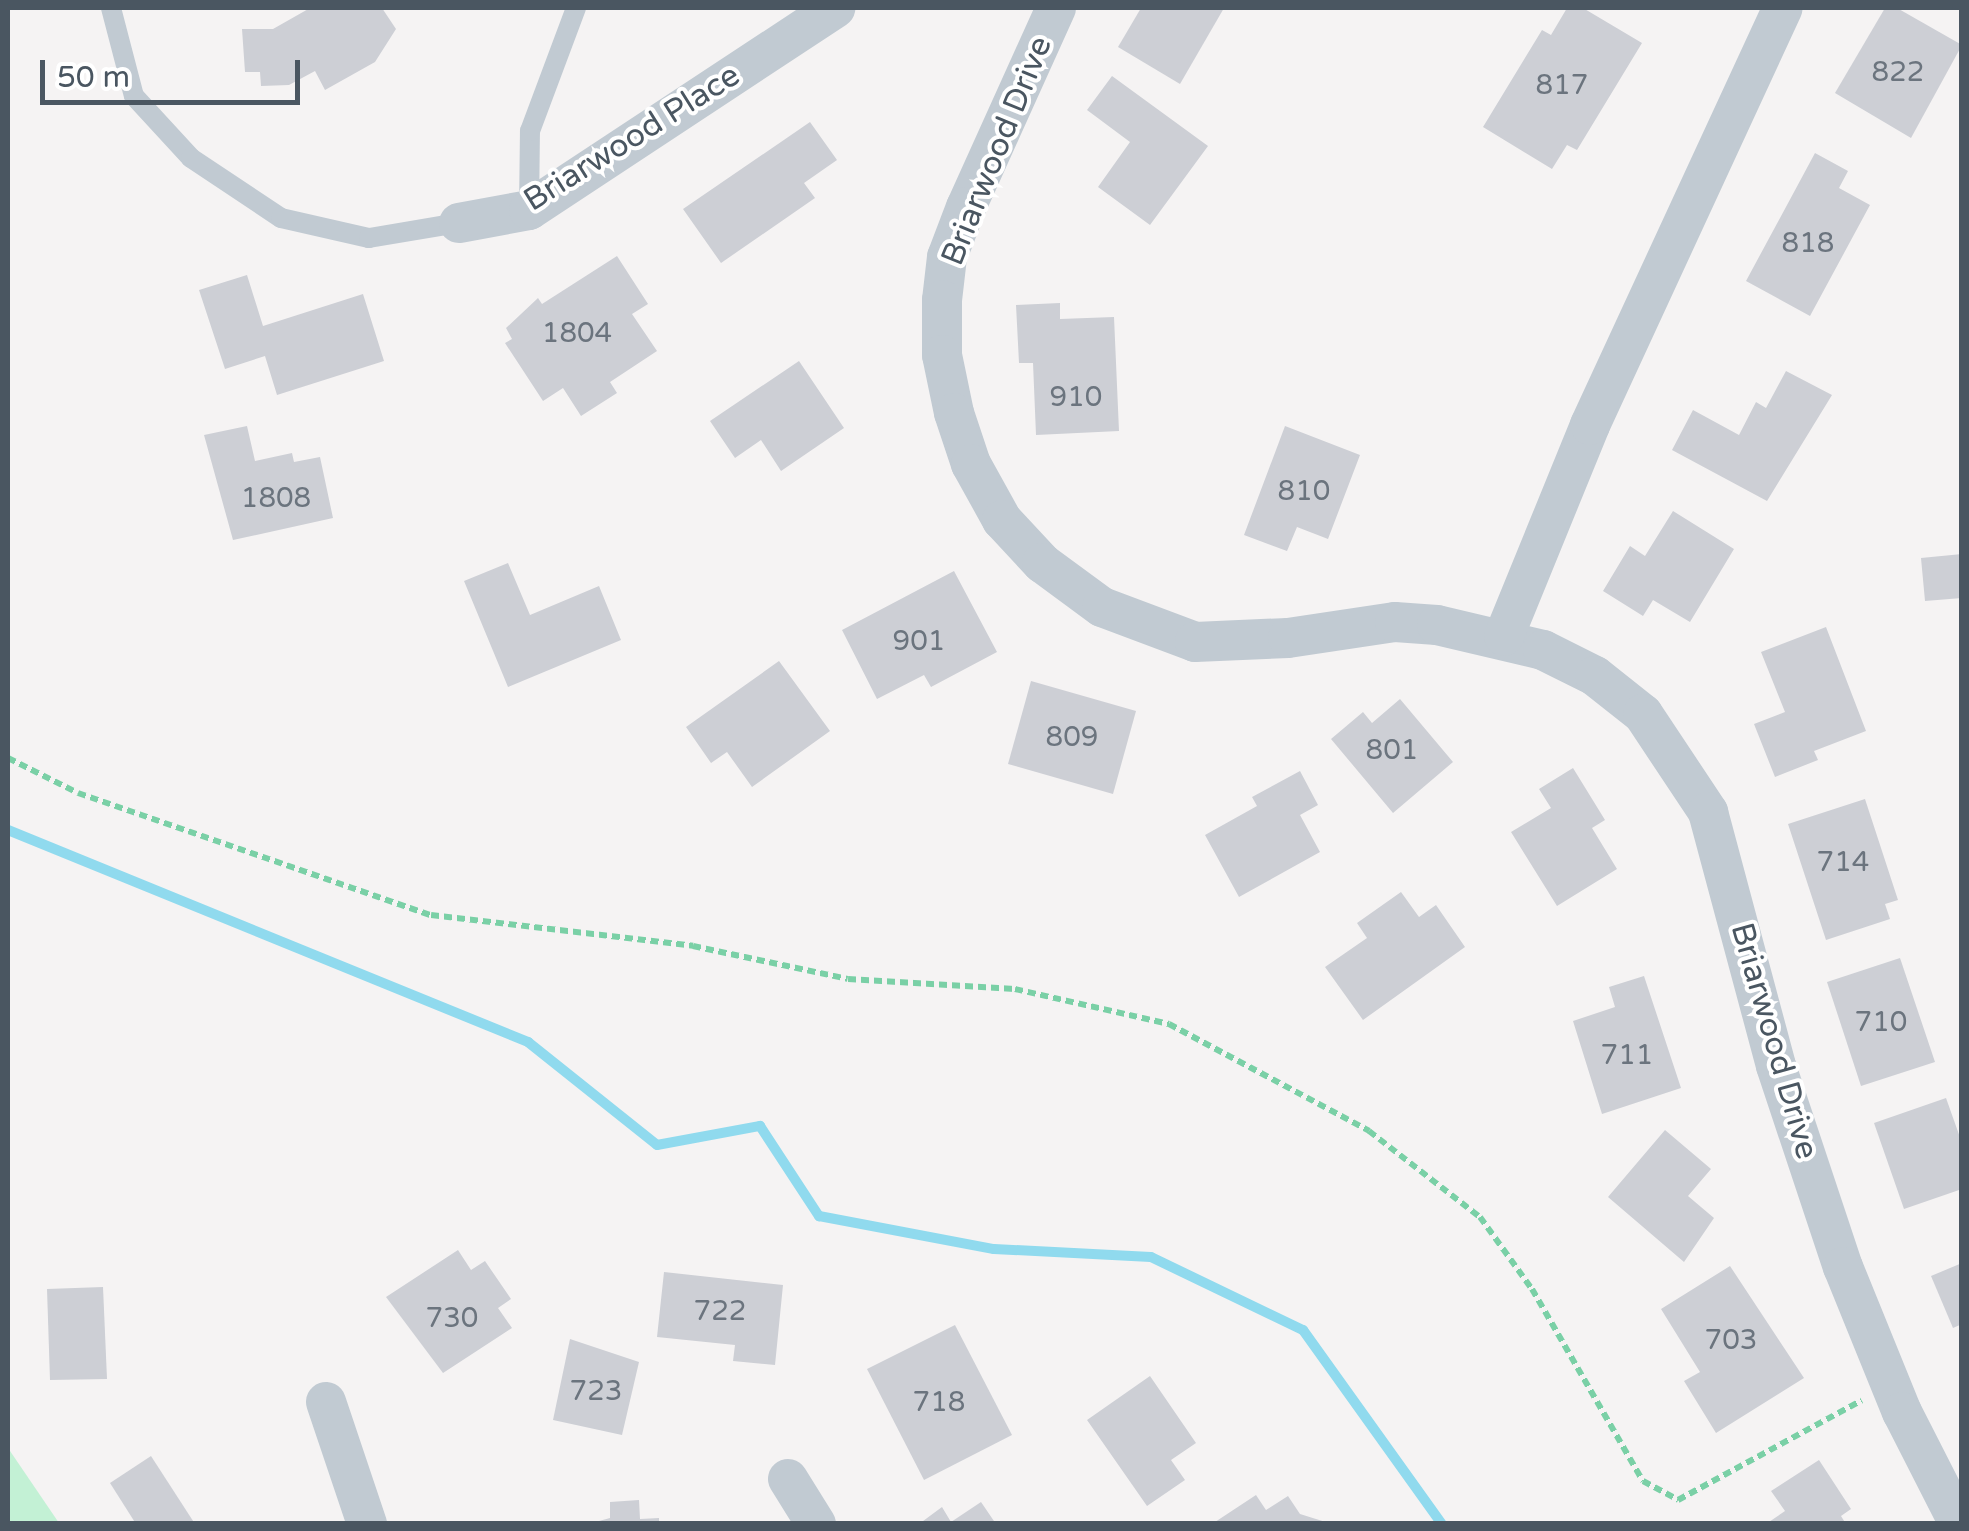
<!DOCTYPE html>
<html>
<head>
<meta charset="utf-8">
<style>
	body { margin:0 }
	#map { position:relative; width:1969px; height:1531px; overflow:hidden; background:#f5f3f3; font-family:"Varela Round",sans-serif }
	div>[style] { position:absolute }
	.green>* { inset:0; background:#c3f1d5 }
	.stream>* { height:10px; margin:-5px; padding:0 5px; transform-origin:5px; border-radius:5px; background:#90daee }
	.building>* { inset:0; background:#cdcfd5 }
	.path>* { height:6px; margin-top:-3px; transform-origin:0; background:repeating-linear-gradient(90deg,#7ad0a6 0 8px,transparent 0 13px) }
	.lane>* { height:20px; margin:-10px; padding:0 10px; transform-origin:10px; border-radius:10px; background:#c1cad2 }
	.street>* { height:40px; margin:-20px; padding:0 20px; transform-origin:20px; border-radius:20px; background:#c1cad2 }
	span { translate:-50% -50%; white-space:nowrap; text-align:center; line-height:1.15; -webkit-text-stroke:8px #fff; paint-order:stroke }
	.number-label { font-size:28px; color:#6b747e }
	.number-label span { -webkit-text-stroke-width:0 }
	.street-label { font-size:32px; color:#4a5661 }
	.frame { position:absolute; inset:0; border:10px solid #4a5661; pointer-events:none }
	.scale { position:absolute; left:40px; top:60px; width:260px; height:45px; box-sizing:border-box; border:5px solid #4a5661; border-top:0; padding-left:12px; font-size:30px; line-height:35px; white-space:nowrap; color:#4a5661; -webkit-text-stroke:8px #fff; paint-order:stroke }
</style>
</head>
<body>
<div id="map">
	<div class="green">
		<div style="clip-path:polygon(8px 1448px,59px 1523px,8px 1523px)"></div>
	</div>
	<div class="stream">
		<div style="left:8px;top:830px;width:562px;rotate:22.18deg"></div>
		<div style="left:528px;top:1042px;width:165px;rotate:38.6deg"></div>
		<div style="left:657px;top:1145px;width:105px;rotate:-10.5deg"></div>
		<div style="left:760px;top:1126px;width:108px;rotate:56.8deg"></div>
		<div style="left:819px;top:1216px;width:178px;rotate:10.7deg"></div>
		<div style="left:994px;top:1249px;width:157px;rotate:2.9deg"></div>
		<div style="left:1151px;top:1257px;width:169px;rotate:25.7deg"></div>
		<div style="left:1303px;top:1330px;width:239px;rotate:54.4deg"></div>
	</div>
	<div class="building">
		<div style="clip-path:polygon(310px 8px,382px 8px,396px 29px,375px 62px,325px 90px,315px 71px,289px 85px,261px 86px,260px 72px,245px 72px,242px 29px,273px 29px)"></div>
		<div style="clip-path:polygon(1141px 8px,1224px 8px,1180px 84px,1118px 47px)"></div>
		<div style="clip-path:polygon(1567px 8px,1583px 8px,1642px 43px,1577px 150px,1567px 145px,1552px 169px,1483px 127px,1542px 30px,1551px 35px)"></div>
		<div style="clip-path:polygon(1885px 8px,1897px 8px,1962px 45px,1911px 138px,1835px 93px)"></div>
		<div style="clip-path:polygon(1112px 76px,1208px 146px,1150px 225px,1098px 187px,1130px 142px,1087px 110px)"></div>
		<div style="clip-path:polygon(810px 122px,837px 160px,804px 183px,815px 198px,721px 263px,683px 209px)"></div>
		<div style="clip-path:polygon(1815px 153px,1848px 171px,1839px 188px,1870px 205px,1810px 316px,1746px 281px)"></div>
		<div style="clip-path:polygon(617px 256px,648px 304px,632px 314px,657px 351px,610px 382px,617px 393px,581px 416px,563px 388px,543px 401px,505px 343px,512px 339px,506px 328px,538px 298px,542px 304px)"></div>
		<div style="clip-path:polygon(247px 275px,263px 326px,363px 294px,384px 361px,277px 395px,265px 356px,225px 369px,199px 290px)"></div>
		<div style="clip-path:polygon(1060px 303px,1060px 319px,1114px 317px,1119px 431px,1036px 435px,1033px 363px,1019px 363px,1016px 305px)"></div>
		<div style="clip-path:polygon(799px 361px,844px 428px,781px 471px,761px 440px,735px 458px,710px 421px)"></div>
		<div style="clip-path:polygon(1786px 371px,1832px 395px,1767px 501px,1672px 450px,1693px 410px,1739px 435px,1756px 402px,1766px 408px)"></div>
		<div style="clip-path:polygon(247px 426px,255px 461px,292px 453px,294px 462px,320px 457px,333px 518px,233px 540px,204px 435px)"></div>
		<div style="clip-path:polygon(1285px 426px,1360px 455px,1328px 539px,1297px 527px,1287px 551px,1244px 535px)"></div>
		<div style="clip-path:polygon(1673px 511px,1734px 549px,1690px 622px,1653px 600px,1643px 616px,1603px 591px,1630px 546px,1645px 556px)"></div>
		<div style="clip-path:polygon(1962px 554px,1962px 598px,1925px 601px,1921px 558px)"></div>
		<div style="clip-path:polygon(508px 563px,530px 615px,599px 586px,621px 640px,508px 687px,464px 581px)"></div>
		<div style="clip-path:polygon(954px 571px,997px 652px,931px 687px,924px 675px,877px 699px,842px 630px)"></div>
		<div style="clip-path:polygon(1826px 627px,1866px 731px,1814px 751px,1818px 760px,1775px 777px,1754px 724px,1785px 712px,1761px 652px)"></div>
		<div style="clip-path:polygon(779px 661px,830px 731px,752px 787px,727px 752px,711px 763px,686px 727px)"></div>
		<div style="clip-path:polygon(1031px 681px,1136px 711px,1113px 794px,1008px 764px)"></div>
		<div style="clip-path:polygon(1400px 699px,1453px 762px,1393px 813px,1331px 739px,1363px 712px,1372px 723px)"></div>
		<div style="clip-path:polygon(1573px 768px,1605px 820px,1592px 828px,1617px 869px,1557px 906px,1511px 832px,1551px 808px,1539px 789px)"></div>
		<div style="clip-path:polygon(1300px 771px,1318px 805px,1300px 815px,1320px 852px,1239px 897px,1205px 835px,1257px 806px,1252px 797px)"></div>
		<div style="clip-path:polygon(1865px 799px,1898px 900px,1885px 904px,1890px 919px,1826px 940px,1788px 824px)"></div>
		<div style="clip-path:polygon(1401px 892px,1419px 917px,1436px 905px,1465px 947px,1363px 1020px,1325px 967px,1367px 938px,1357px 923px)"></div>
		<div style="clip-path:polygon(1900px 958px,1935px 1062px,1861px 1086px,1827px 982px)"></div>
		<div style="clip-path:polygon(1644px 976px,1681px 1088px,1602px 1114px,1573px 1021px,1615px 1007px,1609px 987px)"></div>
		<div style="clip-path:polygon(1946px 1098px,1962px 1143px,1962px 1189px,1904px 1209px,1874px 1123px)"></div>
		<div style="clip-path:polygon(1665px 1130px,1711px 1169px,1688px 1196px,1714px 1218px,1684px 1262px,1608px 1197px)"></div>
		<div style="clip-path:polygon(458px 1250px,471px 1270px,485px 1261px,511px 1299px,498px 1308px,512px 1328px,443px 1373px,386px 1297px)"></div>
		<div style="clip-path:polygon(1962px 1263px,1962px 1324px,1953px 1328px,1931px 1276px)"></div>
		<div style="clip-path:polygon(1730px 1266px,1804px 1378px,1716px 1433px,1684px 1381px,1700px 1372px,1661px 1309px)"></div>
		<div style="clip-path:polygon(664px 1272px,783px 1285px,775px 1365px,733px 1361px,735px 1345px,657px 1337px)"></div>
		<div style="clip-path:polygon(103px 1287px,107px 1379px,50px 1380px,47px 1289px)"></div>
		<div style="clip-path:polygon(955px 1325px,1012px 1435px,924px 1480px,867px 1369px)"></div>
		<div style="clip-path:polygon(570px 1339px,639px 1362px,622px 1435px,553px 1420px)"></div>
		<div style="clip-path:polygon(1150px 1376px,1196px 1443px,1171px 1460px,1185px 1480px,1147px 1506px,1087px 1420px)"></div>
		<div style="clip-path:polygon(151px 1456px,195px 1524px,136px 1524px,110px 1483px)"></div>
		<div style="clip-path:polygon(1819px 1460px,1851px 1509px,1841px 1516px,1846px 1524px,1766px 1524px,1785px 1511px,1771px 1491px)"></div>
		<div style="clip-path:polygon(1256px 1495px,1266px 1510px,1288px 1496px,1300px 1514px,1332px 1524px,1212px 1524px)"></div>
		<div style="clip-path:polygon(639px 1500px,640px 1519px,659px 1518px,659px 1524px,588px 1524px,610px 1518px,610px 1502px)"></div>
		<div style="clip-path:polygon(981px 1502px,996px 1524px,919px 1524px,942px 1507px,951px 1522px)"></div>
	</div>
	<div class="path">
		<div style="left:8px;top:758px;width:78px;rotate:26.6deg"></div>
		<div style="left:78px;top:793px;width:373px;rotate:19.1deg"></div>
		<div style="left:431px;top:915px;width:264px;rotate:6.7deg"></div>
		<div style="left:693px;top:946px;width:158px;rotate:12deg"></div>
		<div style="left:848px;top:979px;width:167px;rotate:3.4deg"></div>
		<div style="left:1015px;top:989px;width:158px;rotate:12.8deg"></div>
		<div style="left:1169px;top:1024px;width:227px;rotate:28.1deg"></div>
		<div style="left:1369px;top:1131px;width:140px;rotate:37.8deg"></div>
		<div style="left:1480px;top:1217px;width:89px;rotate:54.2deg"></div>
		<div style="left:1532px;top:1289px;width:222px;rotate:60deg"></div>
		<div style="left:1643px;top:1481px;width:40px;rotate:28deg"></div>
		<div style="left:1678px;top:1500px;width:209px;rotate:-28.5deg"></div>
	</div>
	<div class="lane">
		<div style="left:111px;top:8px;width:91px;rotate:75.4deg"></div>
		<div style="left:134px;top:96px;width:84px;rotate:47.4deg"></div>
		<div style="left:191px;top:158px;width:108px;rotate:33.7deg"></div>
		<div style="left:281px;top:218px;width:90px;rotate:12.8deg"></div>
		<div style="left:369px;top:238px;width:91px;rotate:-9.5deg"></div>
		<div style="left:529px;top:210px;width:79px;rotate:-89.3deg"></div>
		<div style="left:530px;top:131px;width:131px;rotate:-69.5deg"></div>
	</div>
	<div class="street">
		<div style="left:1056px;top:8px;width:218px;rotate:114.3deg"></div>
		<div style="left:966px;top:207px;width:53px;rotate:110.8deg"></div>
		<div style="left:947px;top:257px;width:43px;rotate:96.6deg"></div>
		<div style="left:942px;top:300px;width:55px;rotate:90deg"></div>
		<div style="left:942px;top:355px;width:59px;rotate:78.3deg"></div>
		<div style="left:954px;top:413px;width:54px;rotate:71.6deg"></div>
		<div style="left:971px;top:464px;width:64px;rotate:61deg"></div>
		<div style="left:1002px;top:520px;width:59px;rotate:47.1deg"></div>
		<div style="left:1042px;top:563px;width:74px;rotate:36.3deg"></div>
		<div style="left:1102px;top:607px;width:99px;rotate:20.6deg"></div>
		<div style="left:1195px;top:642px;width:93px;rotate:-2.5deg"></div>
		<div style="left:1288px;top:638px;width:108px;rotate:-8.5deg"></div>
		<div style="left:1395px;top:622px;width:42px;rotate:4.1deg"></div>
		<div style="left:1437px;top:625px;width:109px;rotate:13.3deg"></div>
		<div style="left:1543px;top:650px;width:58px;rotate:26.6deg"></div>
		<div style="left:1595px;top:676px;width:61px;rotate:38.4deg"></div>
		<div style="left:1643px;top:714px;width:118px;rotate:56.4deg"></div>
		<div style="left:1708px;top:812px;width:263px;rotate:75deg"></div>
		<div style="left:1776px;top:1066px;width:212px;rotate:71.6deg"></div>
		<div style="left:1843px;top:1267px;width:157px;rotate:67.9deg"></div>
		<div style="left:1902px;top:1412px;width:126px;rotate:63deg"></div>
		<div style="left:459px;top:223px;width:71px;rotate:-10.5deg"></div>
		<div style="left:529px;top:210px;width:367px;rotate:-33.4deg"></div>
		<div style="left:1504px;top:636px;width:228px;rotate:-67.8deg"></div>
		<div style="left:1590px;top:425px;width:459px;rotate:-65.2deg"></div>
		<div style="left:326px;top:1402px;width:129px;rotate:71.4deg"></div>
		<div style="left:788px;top:1479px;width:53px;rotate:58.1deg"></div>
	</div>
	<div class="number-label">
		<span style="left:1898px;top:72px">822</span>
		<span style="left:1562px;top:85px">817</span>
		<span style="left:1808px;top:243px">818</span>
		<span style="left:577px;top:333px">1804</span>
		<span style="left:1076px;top:397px">910</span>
		<span style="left:1304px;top:491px">810</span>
		<span style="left:276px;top:498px">1808</span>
		<span style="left:919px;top:641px">901</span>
		<span style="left:1072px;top:737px">809</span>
		<span style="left:1392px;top:750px">801</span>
		<span style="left:1843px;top:862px">714</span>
		<span style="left:1881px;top:1022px">710</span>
		<span style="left:1627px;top:1055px">711</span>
		<span style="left:720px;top:1311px">722</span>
		<span style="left:452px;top:1318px">730</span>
		<span style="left:1731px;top:1340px">703</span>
		<span style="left:596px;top:1391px">723</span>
		<span style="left:939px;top:1402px">718</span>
	</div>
	<div class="street-label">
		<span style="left:632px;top:138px;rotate:-32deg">Briarwood Place</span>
		<span style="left:997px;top:151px;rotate:-68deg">Briarwood Drive</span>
		<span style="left:1774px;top:1041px;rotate:74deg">Briarwood Drive</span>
	</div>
	<div class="frame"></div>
	<div class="scale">50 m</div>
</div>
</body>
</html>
